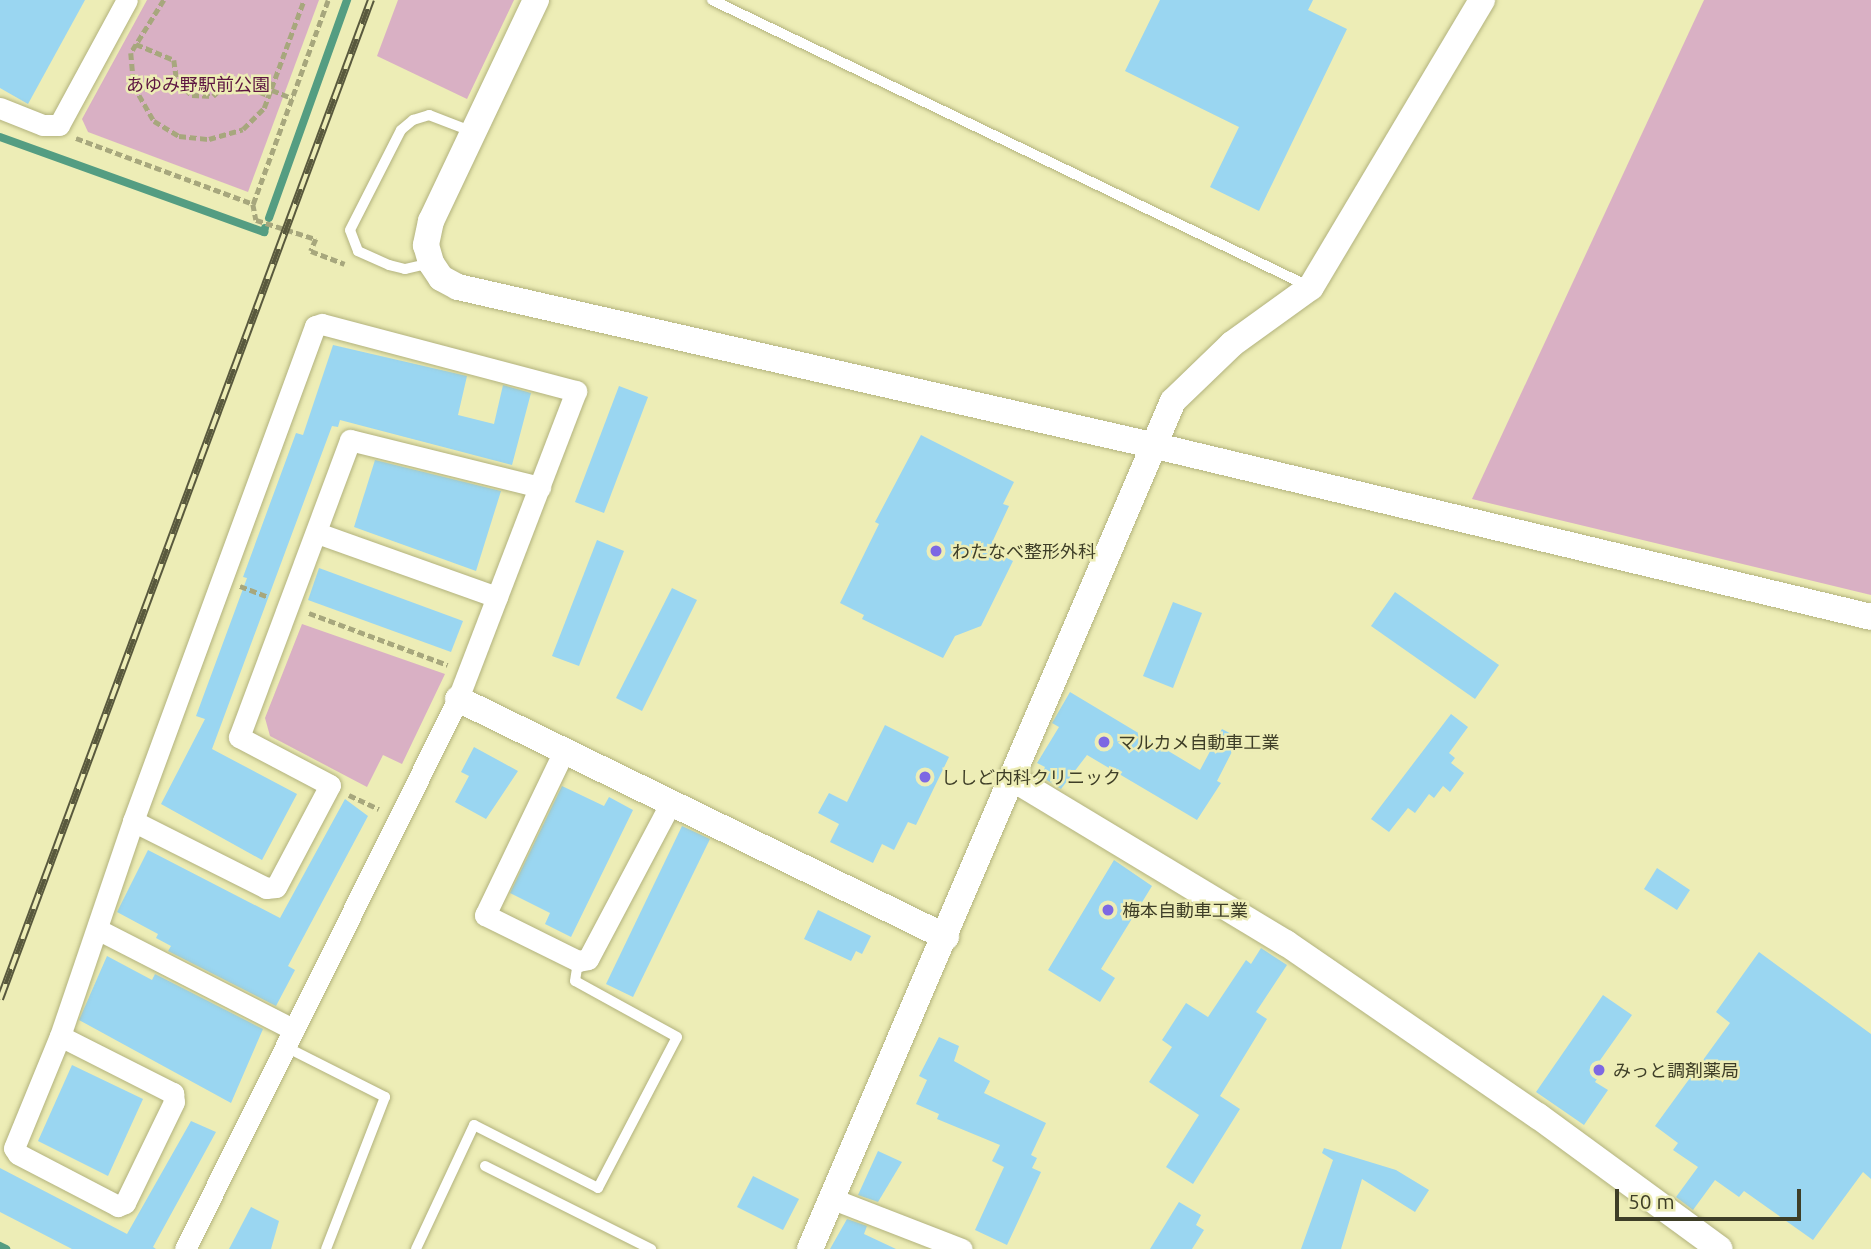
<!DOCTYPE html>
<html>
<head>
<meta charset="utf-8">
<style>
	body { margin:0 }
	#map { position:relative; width:1871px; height:1249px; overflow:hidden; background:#ededb6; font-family:Ubuntu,"Noto Sans JP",sans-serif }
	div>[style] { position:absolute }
	.green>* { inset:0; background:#d9b0c4 }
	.stream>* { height:8px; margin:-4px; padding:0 4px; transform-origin:4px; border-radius:4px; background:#549d82 }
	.building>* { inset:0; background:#9ad6f1 }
	.path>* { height:4.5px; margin-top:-2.25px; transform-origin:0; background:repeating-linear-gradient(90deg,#a7a77d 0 7px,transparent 0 10.5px) }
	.roads { filter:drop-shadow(0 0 2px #b2b27d) drop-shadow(0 0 2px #b2b27d) }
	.service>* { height:10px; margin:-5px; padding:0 5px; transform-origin:5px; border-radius:5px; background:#fff }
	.minor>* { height:21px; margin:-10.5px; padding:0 10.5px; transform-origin:10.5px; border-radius:10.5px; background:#fff }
	.tertiary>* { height:26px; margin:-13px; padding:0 13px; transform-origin:13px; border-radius:13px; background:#fff }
	.rail>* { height:8px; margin-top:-4px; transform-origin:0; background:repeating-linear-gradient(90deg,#ededb6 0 16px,#59593d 0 32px); box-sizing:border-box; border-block:2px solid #59593d }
	.dots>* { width:19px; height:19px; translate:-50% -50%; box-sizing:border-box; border:4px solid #ededb6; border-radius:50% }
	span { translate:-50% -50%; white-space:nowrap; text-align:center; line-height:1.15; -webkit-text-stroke:5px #ededb6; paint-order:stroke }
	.park-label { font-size:18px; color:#5d1541 }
	.poi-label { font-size:18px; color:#3e3e27 }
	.left { translate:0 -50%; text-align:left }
	.scale { position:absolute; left:1615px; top:1189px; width:186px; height:32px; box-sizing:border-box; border:4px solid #3e3e27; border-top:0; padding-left:9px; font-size:21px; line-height:24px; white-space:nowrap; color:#3e3e27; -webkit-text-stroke:5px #ededb6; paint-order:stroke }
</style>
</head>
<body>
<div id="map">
	<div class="green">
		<div style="clip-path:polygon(147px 0,319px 0,248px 192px,88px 132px,82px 119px)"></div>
		<div style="clip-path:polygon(398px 0,514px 0,467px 99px,377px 56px)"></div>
		<div style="clip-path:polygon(1704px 0,1871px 0,1871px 595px,1472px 499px)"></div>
		<div style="clip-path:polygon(302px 624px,445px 674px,402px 764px,383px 755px,367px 787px,270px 736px,265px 718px)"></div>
	</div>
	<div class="stream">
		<div style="left:0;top:137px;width:281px;rotate:19.8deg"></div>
		<div style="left:264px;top:232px;width:4px;rotate:-76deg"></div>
		<div style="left:269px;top:218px;width:232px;rotate:-70.3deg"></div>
		<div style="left:0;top:1246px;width:7px;rotate:27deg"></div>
	</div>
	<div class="building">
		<div style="clip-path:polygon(0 0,85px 0,28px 104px,0 88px)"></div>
		<div style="clip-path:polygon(1160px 0,1313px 0,1308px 10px,1347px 29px,1259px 211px,1210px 187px,1239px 127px,1125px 71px)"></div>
		<div style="clip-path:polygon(333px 345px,467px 376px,458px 415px,494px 424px,503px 385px,531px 393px,512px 465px,340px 420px,338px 427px,332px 426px,212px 749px,297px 794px,262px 860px,161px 804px,205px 719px,196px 716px,247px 578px,243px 577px,296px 433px,303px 435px)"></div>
		<div style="clip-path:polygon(619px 386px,648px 397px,604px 513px,575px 502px)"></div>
		<div style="clip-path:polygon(921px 435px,1014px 482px,1003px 504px,1009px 506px,989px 549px,1013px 561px,981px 626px,955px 636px,943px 658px,862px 619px,864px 615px,840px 603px,879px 524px,875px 522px)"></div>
		<div style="clip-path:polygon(375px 460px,501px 491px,476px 571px,354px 527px)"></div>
		<div style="clip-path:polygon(597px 540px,624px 551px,579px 666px,552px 656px)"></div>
		<div style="clip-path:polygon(319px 568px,463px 621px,451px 652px,308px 600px)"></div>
		<div style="clip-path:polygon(672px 588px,697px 600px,642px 711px,616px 698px)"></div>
		<div style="clip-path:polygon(1395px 592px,1499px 665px,1475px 699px,1371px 626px)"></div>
		<div style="clip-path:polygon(1173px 602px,1202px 613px,1173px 688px,1143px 676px)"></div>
		<div style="clip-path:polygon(1070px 692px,1200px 770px,1222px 729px,1239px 738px,1217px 781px,1221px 783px,1197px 820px,1087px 755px,1061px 789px,1040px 776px,1045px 767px,1037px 763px,1059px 727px,1052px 723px)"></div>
		<div style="clip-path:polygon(1451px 714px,1468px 727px,1449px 753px,1455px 758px,1451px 763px,1464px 773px,1450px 792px,1443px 786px,1434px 798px,1429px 794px,1415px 813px,1408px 808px,1389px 832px,1371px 819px)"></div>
		<div style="clip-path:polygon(885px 725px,949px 757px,916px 825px,908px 822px,894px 850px,882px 844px,873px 863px,830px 842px,839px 824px,818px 813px,829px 793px,847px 802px)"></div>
		<div style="clip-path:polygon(474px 747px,518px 771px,486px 819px,455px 802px,469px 776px,461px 772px)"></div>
		<div style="clip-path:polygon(562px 786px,604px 806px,609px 797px,633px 810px,571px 937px,545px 924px,550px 913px,510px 893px)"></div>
		<div style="clip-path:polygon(345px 799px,368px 816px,288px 966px,295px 970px,276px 1006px,168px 951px,171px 946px,156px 938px,158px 934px,117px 912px,148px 850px,280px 918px)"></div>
		<div style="clip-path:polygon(682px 826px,710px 839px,633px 997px,606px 984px)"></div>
		<div style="clip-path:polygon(1114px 860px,1152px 886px,1101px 969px,1115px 978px,1100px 1002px,1048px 970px)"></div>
		<div style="clip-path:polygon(1657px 868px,1690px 890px,1677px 910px,1644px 889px)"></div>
		<div style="clip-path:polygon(818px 910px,871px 936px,862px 954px,856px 951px,851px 961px,804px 939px)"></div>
		<div style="clip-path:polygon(1261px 948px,1287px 965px,1256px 1012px,1267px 1019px,1220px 1096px,1240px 1109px,1193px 1184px,1166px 1167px,1199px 1115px,1149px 1082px,1172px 1047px,1162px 1040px,1186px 1003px,1208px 1017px,1246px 960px,1251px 964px)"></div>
		<div style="clip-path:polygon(1759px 952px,1871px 1034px,1871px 1179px,1863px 1172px,1813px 1240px,1744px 1191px,1739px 1197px,1715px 1180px,1693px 1210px,1676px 1197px,1698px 1167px,1673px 1150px,1678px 1143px,1655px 1126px,1730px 1023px,1716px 1012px)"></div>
		<div style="clip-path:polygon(107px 956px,152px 980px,155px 974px,263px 1029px,231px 1103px,79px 1020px)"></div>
		<div style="clip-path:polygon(1603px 995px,1632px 1015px,1596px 1066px,1602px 1071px,1595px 1082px,1608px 1090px,1584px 1125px,1536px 1092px)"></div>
		<div style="clip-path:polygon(939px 1037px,959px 1046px,954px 1061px,990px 1081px,984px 1093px,1046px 1123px,1031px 1155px,1037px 1158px,1032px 1168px,1041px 1172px,1007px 1245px,975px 1230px,1004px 1167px,992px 1161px,1000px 1145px,937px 1119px,939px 1114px,916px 1104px,927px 1080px,919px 1076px)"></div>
		<div style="clip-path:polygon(72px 1065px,143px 1099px,108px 1176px,38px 1141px)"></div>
		<div style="clip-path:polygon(191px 1121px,216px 1132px,153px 1247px,156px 1249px,72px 1249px,0 1212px,0 1168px,127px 1234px)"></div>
		<div style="clip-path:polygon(1324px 1148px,1396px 1170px,1429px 1190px,1415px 1212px,1362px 1179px,1341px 1249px,1301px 1249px,1333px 1160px,1322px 1153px)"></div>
		<div style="clip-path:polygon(878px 1151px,902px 1162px,878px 1202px,858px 1195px)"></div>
		<div style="clip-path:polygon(753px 1176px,799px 1199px,783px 1230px,737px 1207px)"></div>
		<div style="clip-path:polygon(1179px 1202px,1201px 1215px,1196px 1225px,1204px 1230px,1192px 1249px,1150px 1249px)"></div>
		<div style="clip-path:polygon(251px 1207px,279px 1221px,271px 1249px,229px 1249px)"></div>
		<div style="clip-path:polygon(847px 1219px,867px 1226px,864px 1234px,896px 1249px,830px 1249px)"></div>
	</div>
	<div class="path">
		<div style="left:164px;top:0;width:62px;rotate:121.9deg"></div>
		<div style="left:131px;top:53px;width:33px;rotate:85deg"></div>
		<div style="left:134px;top:86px;width:40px;rotate:60.3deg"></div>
		<div style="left:154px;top:121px;width:29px;rotate:31deg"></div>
		<div style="left:179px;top:136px;width:30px;rotate:6deg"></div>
		<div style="left:209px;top:139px;width:35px;rotate:-16deg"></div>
		<div style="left:243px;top:129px;width:30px;rotate:-45deg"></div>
		<div style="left:264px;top:108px;width:115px;rotate:-69.7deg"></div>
		<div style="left:136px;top:44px;width:41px;rotate:22.8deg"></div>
		<div style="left:174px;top:60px;width:22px;rotate:82deg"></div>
		<div style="left:177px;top:82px;width:20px;rotate:41deg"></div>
		<div style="left:192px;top:95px;width:21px;rotate:3deg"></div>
		<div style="left:213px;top:96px;width:23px;rotate:-43deg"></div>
		<div style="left:230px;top:80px;width:43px;rotate:21.8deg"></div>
		<div style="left:272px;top:90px;width:22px;rotate:22deg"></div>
		<div style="left:76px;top:138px;width:189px;rotate:20.4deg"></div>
		<div style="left:253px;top:204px;width:16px;rotate:79deg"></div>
		<div style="left:256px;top:220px;width:63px;rotate:17.6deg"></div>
		<div style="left:316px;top:239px;width:13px;rotate:113deg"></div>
		<div style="left:311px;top:251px;width:36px;rotate:21deg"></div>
		<div style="left:253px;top:204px;width:217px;rotate:-69.8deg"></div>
		<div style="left:240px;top:586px;width:30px;rotate:21deg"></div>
		<div style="left:309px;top:613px;width:148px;rotate:20.5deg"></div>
		<div style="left:349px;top:795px;width:33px;rotate:25deg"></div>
	</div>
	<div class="roads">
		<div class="service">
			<div style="left:712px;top:0;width:661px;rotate:25.63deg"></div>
			<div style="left:431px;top:263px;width:27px;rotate:167deg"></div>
			<div style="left:405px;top:269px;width:16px;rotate:-166deg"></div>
			<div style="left:389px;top:265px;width:34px;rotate:-156deg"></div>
			<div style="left:358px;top:251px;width:22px;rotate:-111deg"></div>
			<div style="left:350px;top:230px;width:112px;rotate:-63deg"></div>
			<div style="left:401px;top:130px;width:16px;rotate:-40deg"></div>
			<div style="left:413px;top:120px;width:17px;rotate:-17deg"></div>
			<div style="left:429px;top:115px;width:47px;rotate:21.1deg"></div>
			<div style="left:286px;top:1047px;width:111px;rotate:26.8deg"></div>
			<div style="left:385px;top:1097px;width:163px;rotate:111.2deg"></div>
			<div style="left:485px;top:1166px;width:186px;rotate:26.6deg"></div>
			<div style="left:416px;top:1249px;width:137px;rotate:-64.9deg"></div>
			<div style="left:474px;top:1125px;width:139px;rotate:26.9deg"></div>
			<div style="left:598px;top:1188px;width:170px;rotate:-62.4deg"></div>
			<div style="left:677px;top:1037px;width:116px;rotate:-151.2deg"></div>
			<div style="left:575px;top:981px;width:20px;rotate:-81deg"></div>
		</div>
		<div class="minor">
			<div style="left:0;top:108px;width:46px;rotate:21.6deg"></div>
			<div style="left:43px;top:125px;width:16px"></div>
			<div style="left:59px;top:125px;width:142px;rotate:-61.5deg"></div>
			<div style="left:317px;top:533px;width:191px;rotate:19.6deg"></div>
			<div style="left:563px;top:753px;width:180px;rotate:115.7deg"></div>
			<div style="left:485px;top:915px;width:104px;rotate:26.3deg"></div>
			<div style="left:578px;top:961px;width:10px;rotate:-11deg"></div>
			<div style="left:588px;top:959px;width:175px;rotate:-62.1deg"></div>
			<div style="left:133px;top:821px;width:149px;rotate:26.7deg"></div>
			<div style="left:266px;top:888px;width:10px;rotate:-6deg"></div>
			<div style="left:276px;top:887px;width:115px;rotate:-62.1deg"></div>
			<div style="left:330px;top:785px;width:103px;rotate:-152.2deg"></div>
			<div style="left:239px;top:737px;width:317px;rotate:-69.5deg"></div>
			<div style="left:350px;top:440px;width:196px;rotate:13.9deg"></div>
			<div style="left:97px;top:929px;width:221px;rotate:27.1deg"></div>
			<div style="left:60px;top:1036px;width:127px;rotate:26.8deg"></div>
			<div style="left:173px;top:1093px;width:9px;rotate:84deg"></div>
			<div style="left:174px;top:1102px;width:112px;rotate:115.9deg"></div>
			<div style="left:125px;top:1203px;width:8px;rotate:157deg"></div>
			<div style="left:118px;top:1206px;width:113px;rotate:-152.5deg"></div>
			<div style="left:18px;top:1154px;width:7px;rotate:-124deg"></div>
			<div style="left:14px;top:1148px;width:121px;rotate:-67.7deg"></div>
			<div style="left:60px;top:1036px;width:227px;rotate:-71.2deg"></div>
			<div style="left:133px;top:821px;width:527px;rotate:-69.81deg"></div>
			<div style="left:315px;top:326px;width:7px;rotate:-16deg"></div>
			<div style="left:322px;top:324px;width:263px;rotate:14.8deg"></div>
			<div style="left:576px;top:391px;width:330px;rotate:111deg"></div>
			<div style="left:458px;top:699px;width:614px;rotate:116.4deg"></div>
			<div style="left:833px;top:1199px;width:138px;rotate:21.2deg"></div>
		</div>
		<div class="tertiary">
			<div style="left:536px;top:0;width:245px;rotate:115.4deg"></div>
			<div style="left:431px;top:221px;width:25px;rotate:102deg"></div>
			<div style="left:426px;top:245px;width:19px;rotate:74deg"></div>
			<div style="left:431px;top:263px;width:18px;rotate:56deg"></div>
			<div style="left:441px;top:278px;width:19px;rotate:28deg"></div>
			<div style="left:458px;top:287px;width:712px;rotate:12.83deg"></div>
			<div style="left:1152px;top:445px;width:739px;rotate:13.45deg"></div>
			<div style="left:458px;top:699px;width:543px;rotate:26deg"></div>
			<div style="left:1012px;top:778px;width:320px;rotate:31.1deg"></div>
			<div style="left:1286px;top:943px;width:306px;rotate:34.5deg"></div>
			<div style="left:1538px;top:1116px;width:225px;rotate:36.2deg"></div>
			<div style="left:810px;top:1249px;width:922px;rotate:-66.83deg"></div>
			<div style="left:1173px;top:401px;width:82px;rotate:-44deg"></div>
			<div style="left:1232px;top:344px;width:97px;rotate:-35.8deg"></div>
			<div style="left:1311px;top:287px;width:334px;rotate:-59.2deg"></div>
		</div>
	</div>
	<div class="rail">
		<div style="left:0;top:999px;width:1066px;rotate:-69.63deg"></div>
	</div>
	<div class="dots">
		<div style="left:936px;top:551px;background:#7d68e3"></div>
		<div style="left:1104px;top:742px;background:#7d68e3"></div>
		<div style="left:925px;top:777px;background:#7d68e3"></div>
		<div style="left:1108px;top:910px;background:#7d68e3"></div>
		<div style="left:1599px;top:1070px;background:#7d68e3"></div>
	</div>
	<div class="park-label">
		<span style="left:198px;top:84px">あゆみ野駅前公園</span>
	</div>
	<div class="poi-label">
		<span class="left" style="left:952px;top:551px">わたなべ整形外科</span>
		<span class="left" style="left:1118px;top:742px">マルカメ自動車工業</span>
		<span class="left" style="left:941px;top:777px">ししど内科クリニック</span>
		<span class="left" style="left:1122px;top:910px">梅本自動車工業</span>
		<span class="left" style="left:1613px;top:1070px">みっと調剤薬局</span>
	</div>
	<div class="scale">50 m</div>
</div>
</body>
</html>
